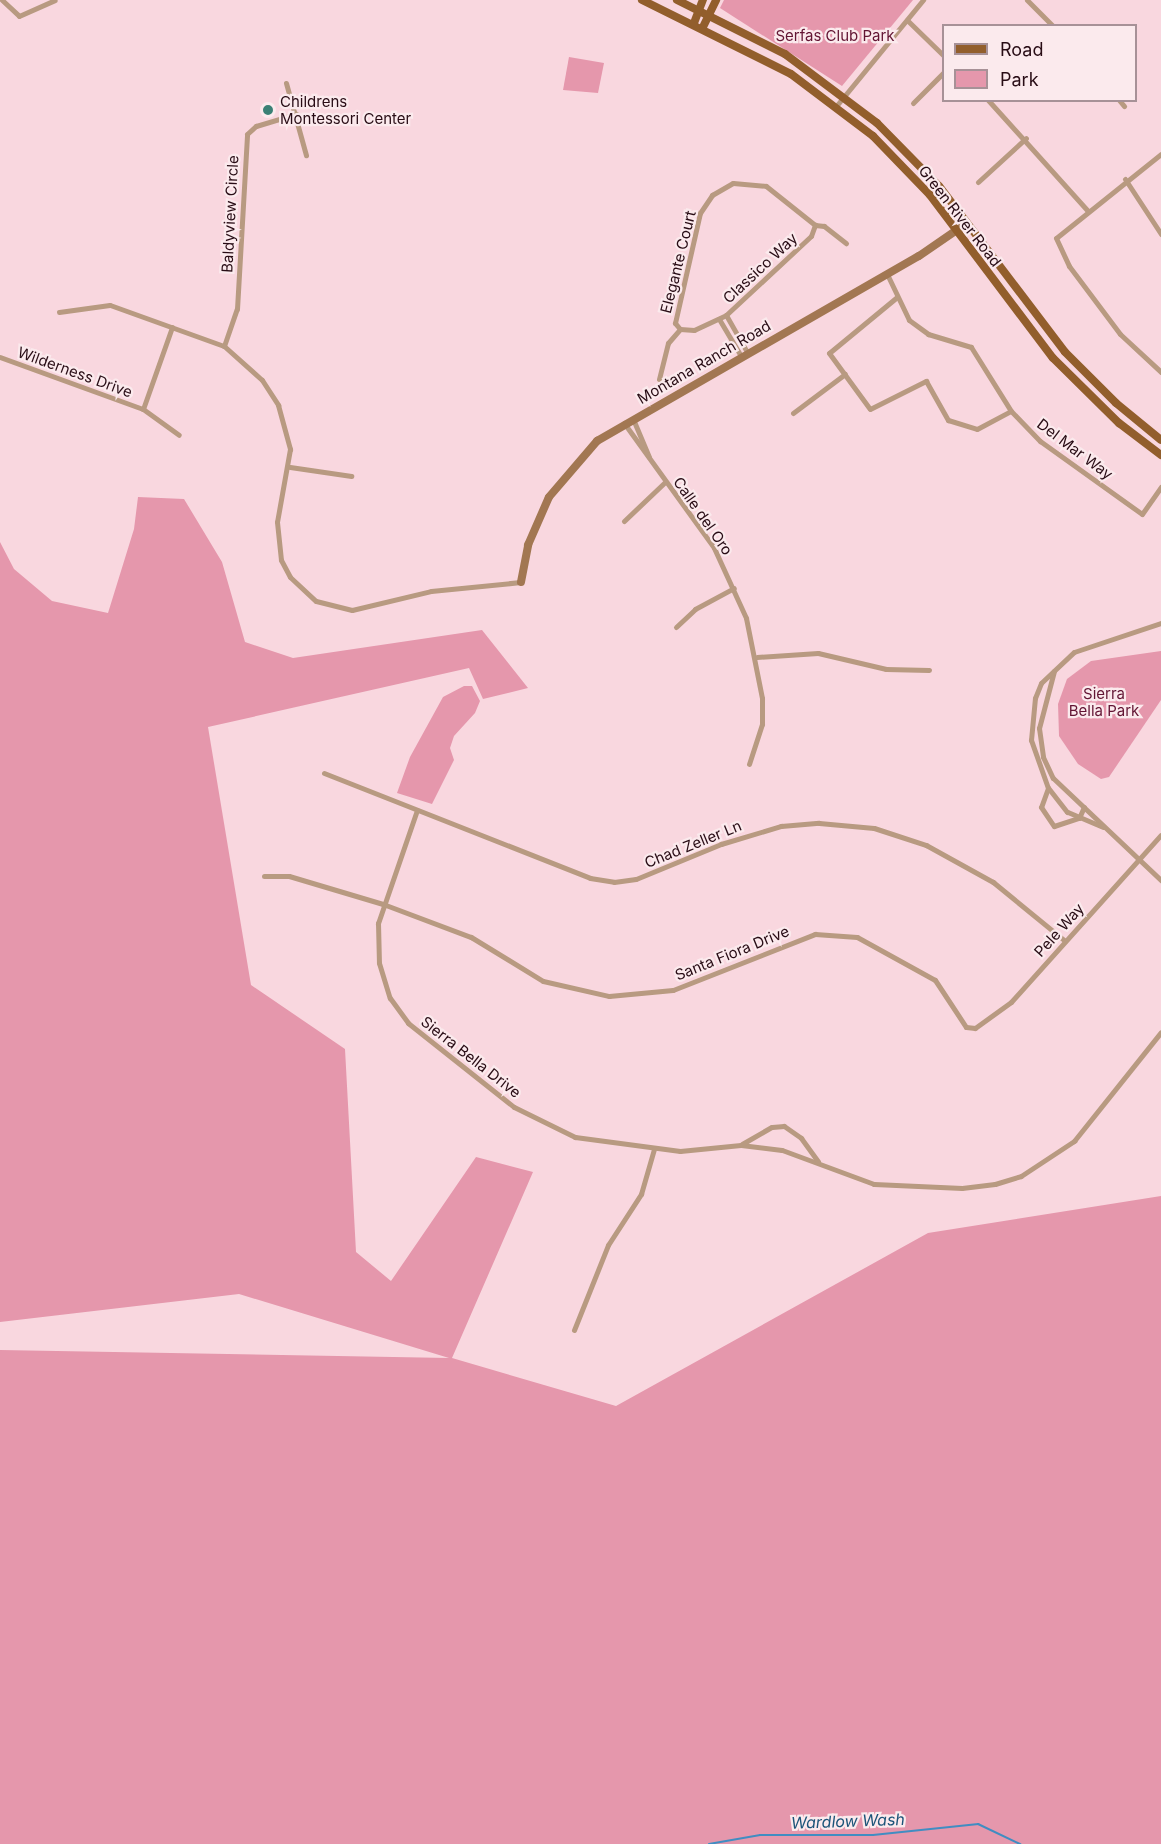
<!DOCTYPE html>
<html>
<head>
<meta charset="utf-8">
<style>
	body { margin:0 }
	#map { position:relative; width:1161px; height:1844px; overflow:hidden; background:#f9d7df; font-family:Inter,sans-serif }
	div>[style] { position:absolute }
	.green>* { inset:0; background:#e597ac }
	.stream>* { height:2px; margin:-1px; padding:0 1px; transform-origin:1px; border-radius:1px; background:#408dc2 }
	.street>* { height:5px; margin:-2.5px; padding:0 2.5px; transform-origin:2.5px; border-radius:2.5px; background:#b89a81 }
	.secondary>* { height:8px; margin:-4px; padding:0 4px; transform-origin:4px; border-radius:4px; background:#a27752 }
	.primary>* { height:8px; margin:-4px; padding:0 4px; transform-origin:4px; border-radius:4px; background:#925e2c }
	.dots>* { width:16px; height:16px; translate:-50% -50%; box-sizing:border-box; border:3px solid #fbeaed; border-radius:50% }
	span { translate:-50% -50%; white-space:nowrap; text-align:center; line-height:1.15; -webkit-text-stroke:4.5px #fbeaed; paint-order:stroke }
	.park-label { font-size:15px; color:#621433 }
	.poi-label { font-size:15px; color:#280c15 }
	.left { translate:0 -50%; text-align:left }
	.street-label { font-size:15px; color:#280c15 }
	.water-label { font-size:16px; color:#1c5479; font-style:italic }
	.legend { position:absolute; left:942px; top:24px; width:195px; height:78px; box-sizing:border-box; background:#fbeaed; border:2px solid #a79197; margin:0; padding:8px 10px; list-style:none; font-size:18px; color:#280c15 }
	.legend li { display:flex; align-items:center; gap:12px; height:30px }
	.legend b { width:30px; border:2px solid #a79197 }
</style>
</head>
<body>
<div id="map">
	<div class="green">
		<div style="clip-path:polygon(724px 0,913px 0,842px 86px,720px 8px)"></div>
		<div style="clip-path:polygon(569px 57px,604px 63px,598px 93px,563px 90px)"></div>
		<div style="clip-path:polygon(138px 497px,184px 499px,222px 562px,245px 642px,293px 658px,482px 630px,528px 688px,483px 699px,469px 668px,208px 727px,251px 985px,345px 1049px,356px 1252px,391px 1281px,476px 1157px,533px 1172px,452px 1358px,616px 1406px,928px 1233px,1161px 1196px,1161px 1844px,0 1844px,0 1350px,449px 1358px,239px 1294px,0 1322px,0 542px,14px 569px,52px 601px,108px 613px,134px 529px)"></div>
		<div style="clip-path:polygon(1161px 651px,1161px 700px,1109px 777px,1101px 779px,1078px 764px,1059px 736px,1058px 704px,1067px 679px,1091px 661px)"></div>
		<div style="clip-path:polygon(464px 686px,472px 686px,480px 701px,475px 713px,454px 736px,450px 748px,454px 760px,432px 804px,397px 793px,410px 757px,443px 697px)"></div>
	</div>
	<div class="stream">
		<div style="left:709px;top:1844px;width:52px;rotate:-10deg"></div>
		<div style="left:760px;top:1835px;width:113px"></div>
		<div style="left:873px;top:1835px;width:106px;rotate:-6deg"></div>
		<div style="left:978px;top:1824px;width:47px;rotate:25.5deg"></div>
	</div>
	<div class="street">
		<div style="left:2px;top:0;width:23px;rotate:43deg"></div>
		<div style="left:19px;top:16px;width:39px;rotate:-24deg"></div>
		<div style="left:1027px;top:0;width:37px;rotate:45deg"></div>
		<div style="left:907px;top:20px;width:52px;rotate:44.2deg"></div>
		<div style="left:286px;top:83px;width:75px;rotate:74.5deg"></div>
		<div style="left:988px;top:100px;width:148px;rotate:48deg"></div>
		<div style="left:1119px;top:100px;width:8px;rotate:50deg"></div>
		<div style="left:913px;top:103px;width:44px;rotate:-45deg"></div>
		<div style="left:837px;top:105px;width:136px;rotate:-50.7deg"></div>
		<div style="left:1161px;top:154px;width:134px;rotate:141.3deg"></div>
		<div style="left:1056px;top:238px;width:31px;rotate:65deg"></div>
		<div style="left:1069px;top:266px;width:85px;rotate:53.1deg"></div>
		<div style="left:1120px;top:334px;width:56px;rotate:42.8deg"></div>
		<div style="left:1125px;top:179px;width:66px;rotate:56.8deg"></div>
		<div style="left:978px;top:182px;width:65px;rotate:-42.5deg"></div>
		<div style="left:815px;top:225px;width:9px;rotate:6deg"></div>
		<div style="left:824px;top:226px;width:28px;rotate:38deg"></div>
		<div style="left:887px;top:274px;width:51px;rotate:64.4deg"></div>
		<div style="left:909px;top:320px;width:24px;rotate:36deg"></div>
		<div style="left:928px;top:334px;width:45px;rotate:16.8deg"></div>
		<div style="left:971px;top:347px;width:75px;rotate:58deg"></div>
		<div style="left:1011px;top:411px;width:42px;rotate:46deg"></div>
		<div style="left:1040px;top:441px;width:125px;rotate:35.6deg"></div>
		<div style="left:1142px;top:514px;width:33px;rotate:-55deg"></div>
		<div style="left:897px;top:297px;width:88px;rotate:140.5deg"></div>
		<div style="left:829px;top:353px;width:69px;rotate:53.8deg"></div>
		<div style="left:870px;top:409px;width:63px;rotate:-26.6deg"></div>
		<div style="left:926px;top:381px;width:45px;rotate:60.6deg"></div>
		<div style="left:948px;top:420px;width:30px;rotate:17deg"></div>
		<div style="left:977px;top:429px;width:38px;rotate:-28deg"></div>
		<div style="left:59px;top:312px;width:51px;rotate:-7.8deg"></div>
		<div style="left:110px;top:305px;width:121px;rotate:19.8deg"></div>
		<div style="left:224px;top:346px;width:51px;rotate:41.8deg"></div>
		<div style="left:262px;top:380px;width:30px;rotate:57deg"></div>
		<div style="left:278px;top:405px;width:46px;rotate:74.7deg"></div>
		<div style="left:290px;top:449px;width:74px;rotate:100.1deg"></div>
		<div style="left:277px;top:522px;width:38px;rotate:84deg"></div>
		<div style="left:281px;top:560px;width:19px;rotate:62deg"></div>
		<div style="left:290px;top:577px;width:35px;rotate:43deg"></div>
		<div style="left:316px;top:601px;width:37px;rotate:14deg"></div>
		<div style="left:352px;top:610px;width:81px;rotate:-13.5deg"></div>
		<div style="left:431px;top:591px;width:90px;rotate:-5.7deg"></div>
		<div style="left:726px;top:315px;width:43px;rotate:60.4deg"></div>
		<div style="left:719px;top:319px;width:43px;rotate:59.3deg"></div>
		<div style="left:680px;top:329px;width:14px;rotate:4deg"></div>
		<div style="left:694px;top:330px;width:35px;rotate:-25deg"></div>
		<div style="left:726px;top:315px;width:116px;rotate:-42.9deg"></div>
		<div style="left:811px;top:236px;width:12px;rotate:-70deg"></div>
		<div style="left:224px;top:346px;width:39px;rotate:-71deg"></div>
		<div style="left:237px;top:309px;width:175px;rotate:-86.7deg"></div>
		<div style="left:247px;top:134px;width:12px;rotate:-42deg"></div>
		<div style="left:256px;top:126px;width:42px;rotate:-16.7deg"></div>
		<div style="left:0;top:357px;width:152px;rotate:20deg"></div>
		<div style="left:143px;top:409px;width:44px;rotate:35.8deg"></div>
		<div style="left:659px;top:379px;width:37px;rotate:-76deg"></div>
		<div style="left:668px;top:343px;width:18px;rotate:-49deg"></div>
		<div style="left:680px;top:329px;width:8px;rotate:-130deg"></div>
		<div style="left:675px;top:323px;width:113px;rotate:-77.2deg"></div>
		<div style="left:700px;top:213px;width:22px;rotate:-56deg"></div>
		<div style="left:712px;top:195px;width:24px;rotate:-30deg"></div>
		<div style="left:733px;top:183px;width:33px;rotate:5deg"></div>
		<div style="left:766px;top:186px;width:63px;rotate:38.5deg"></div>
		<div style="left:143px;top:409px;width:87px;rotate:-70.5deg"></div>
		<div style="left:793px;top:413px;width:65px;rotate:-36.9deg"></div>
		<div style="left:633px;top:419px;width:41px;rotate:67.2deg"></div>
		<div style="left:624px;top:423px;width:154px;rotate:54.2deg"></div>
		<div style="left:714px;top:548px;width:77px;rotate:65.4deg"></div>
		<div style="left:746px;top:618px;width:82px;rotate:78.7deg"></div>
		<div style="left:762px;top:698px;width:26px;rotate:90deg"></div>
		<div style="left:762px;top:724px;width:42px;rotate:108deg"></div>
		<div style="left:290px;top:467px;width:62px;rotate:8.4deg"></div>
		<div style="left:624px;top:521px;width:57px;rotate:-43.6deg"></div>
		<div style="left:676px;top:627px;width:26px;rotate:-43deg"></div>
		<div style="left:695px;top:609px;width:44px;rotate:-28.3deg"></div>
		<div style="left:757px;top:657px;width:61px;rotate:-3.8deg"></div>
		<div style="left:818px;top:653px;width:70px;rotate:13.2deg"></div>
		<div style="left:886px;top:669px;width:43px;rotate:1.3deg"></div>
		<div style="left:1054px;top:671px;width:59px;rotate:104.7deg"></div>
		<div style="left:1039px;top:728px;width:29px;rotate:82deg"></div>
		<div style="left:1043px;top:757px;width:23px;rotate:65deg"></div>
		<div style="left:1053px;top:778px;width:149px;rotate:43.4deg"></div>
		<div style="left:324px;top:773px;width:286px;rotate:21.5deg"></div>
		<div style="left:590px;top:878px;width:24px;rotate:9deg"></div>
		<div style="left:614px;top:882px;width:22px;rotate:-8deg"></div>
		<div style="left:636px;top:879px;width:92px;rotate:-22.4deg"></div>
		<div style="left:721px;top:844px;width:63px;rotate:-16.7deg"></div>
		<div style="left:781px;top:826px;width:38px;rotate:-5deg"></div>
		<div style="left:819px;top:823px;width:55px;rotate:5.2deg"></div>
		<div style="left:874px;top:828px;width:55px;rotate:18.1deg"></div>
		<div style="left:926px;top:845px;width:77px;rotate:28.9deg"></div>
		<div style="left:993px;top:882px;width:93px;rotate:39.3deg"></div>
		<div style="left:1048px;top:788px;width:20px;rotate:110deg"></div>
		<div style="left:1041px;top:807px;width:23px;rotate:56deg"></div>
		<div style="left:1054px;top:826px;width:26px;rotate:-18deg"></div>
		<div style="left:1079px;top:818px;width:12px;rotate:-66deg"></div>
		<div style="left:417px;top:810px;width:120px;rotate:109deg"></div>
		<div style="left:378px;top:923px;width:40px;rotate:88.6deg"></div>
		<div style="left:379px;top:963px;width:37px;rotate:73deg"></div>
		<div style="left:390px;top:998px;width:31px;rotate:54deg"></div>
		<div style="left:408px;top:1023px;width:135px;rotate:38.4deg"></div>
		<div style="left:514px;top:1107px;width:68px;rotate:26.2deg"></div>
		<div style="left:575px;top:1137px;width:106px;rotate:7.6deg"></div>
		<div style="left:680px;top:1151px;width:61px;rotate:-5.6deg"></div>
		<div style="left:741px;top:1145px;width:41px;rotate:7deg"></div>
		<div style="left:782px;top:1150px;width:98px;rotate:20.3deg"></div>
		<div style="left:874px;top:1184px;width:88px;rotate:2.6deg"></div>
		<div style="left:962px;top:1188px;width:33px;rotate:-7deg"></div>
		<div style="left:995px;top:1184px;width:27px;rotate:-17deg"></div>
		<div style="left:1021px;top:1176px;width:64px;rotate:-33.4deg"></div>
		<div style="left:1074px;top:1141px;width:139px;rotate:-51.4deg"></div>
		<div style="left:1103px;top:827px;width:39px;rotate:-157deg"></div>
		<div style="left:1067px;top:812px;width:31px;rotate:-128deg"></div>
		<div style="left:1048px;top:788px;width:51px;rotate:-109.5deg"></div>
		<div style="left:1031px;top:740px;width:42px;rotate:-84.6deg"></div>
		<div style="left:1035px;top:698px;width:16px;rotate:-68deg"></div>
		<div style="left:1041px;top:683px;width:45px;rotate:-43.2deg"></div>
		<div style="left:1074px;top:652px;width:92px;rotate:-18.4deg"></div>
		<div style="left:264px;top:876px;width:25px"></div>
		<div style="left:289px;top:876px;width:98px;rotate:16.6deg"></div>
		<div style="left:383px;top:904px;width:94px;rotate:20.6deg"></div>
		<div style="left:471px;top:937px;width:84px;rotate:31.4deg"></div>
		<div style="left:543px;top:981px;width:68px;rotate:12.8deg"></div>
		<div style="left:609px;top:996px;width:64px;rotate:-5.4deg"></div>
		<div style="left:673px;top:990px;width:153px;rotate:-21.5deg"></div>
		<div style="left:815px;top:934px;width:42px;rotate:4.1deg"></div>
		<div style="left:857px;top:937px;width:89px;rotate:28.9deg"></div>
		<div style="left:935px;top:980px;width:56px;rotate:56.6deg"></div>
		<div style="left:966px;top:1027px;width:9px;rotate:6deg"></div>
		<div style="left:975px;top:1028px;width:44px;rotate:-35.8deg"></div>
		<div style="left:1011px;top:1002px;width:224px;rotate:-48.1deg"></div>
		<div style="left:742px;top:1144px;width:34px;rotate:-30deg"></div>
		<div style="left:772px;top:1127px;width:12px;rotate:-5deg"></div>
		<div style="left:784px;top:1126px;width:21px;rotate:35deg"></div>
		<div style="left:801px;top:1138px;width:29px;rotate:54deg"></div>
		<div style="left:574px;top:1330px;width:92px;rotate:-68.2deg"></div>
		<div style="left:608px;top:1245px;width:61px;rotate:-57.1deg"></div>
		<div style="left:641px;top:1194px;width:47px;rotate:-73.9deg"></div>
	</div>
	<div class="secondary">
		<div style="left:521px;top:582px;width:38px;rotate:-79deg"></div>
		<div style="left:528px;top:545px;width:52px;rotate:-66.4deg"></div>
		<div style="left:549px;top:497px;width:74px;rotate:-49.4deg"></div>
		<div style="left:597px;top:441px;width:371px;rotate:-29.9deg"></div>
		<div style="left:919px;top:256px;width:58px;rotate:-34.5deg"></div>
	</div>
	<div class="primary">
		<div style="left:642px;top:0;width:166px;rotate:26.4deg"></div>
		<div style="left:791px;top:74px;width:103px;rotate:37.1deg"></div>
		<div style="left:873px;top:136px;width:82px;rotate:46deg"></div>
		<div style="left:930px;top:195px;width:204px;rotate:53deg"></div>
		<div style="left:1053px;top:358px;width:93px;rotate:44.6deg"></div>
		<div style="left:1119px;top:423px;width:53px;rotate:37.3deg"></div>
		<div style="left:677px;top:0;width:121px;rotate:26.6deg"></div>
		<div style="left:785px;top:54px;width:115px;rotate:36.9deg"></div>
		<div style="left:877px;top:123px;width:88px;rotate:45.5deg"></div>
		<div style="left:939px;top:186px;width:208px;rotate:52.8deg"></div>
		<div style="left:1065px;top:352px;width:72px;rotate:45deg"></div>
		<div style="left:1116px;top:403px;width:58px;rotate:39.4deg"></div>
		<div style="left:694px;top:23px;width:25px;rotate:-69deg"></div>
		<div style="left:703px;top:27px;width:30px;rotate:-64deg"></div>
	</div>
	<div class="dots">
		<div style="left:268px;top:110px;background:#3b8075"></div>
	</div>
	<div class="park-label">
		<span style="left:835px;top:36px">Serfas Club Park</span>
		<span style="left:1104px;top:702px">Sierra<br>Bella Park</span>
	</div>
	<div class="poi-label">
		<span class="left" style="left:280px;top:110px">Childrens<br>Montessori Center</span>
	</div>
	<div class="street-label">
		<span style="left:230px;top:214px;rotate:-87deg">Baldyview Circle</span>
		<span style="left:960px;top:216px;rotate:52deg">Green River Road</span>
		<span style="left:678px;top:262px;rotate:-76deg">Elegante Court</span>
		<span style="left:760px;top:268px;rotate:-43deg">Classico Way</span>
		<span style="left:704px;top:362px;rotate:-30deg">Montana Ranch Road</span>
		<span style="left:75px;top:372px;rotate:20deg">Wilderness Drive</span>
		<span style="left:1075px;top:449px;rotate:37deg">Del Mar Way</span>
		<span style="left:703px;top:516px;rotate:55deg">Calle del Oro</span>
		<span style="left:693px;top:844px;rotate:-22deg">Chad Zeller Ln</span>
		<span style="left:1059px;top:930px;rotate:-48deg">Pele Way</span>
		<span style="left:732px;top:953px;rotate:-22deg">Santa Fiora Drive</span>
		<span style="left:471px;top:1057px;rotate:38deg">Sierra Bella Drive</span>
	</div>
	<div class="water-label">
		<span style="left:848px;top:1821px;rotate:-2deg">Wardlow Wash</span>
	</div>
	<ul class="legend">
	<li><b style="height:8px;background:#925e2c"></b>Road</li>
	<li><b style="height:16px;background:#e597ac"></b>Park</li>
	</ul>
</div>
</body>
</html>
